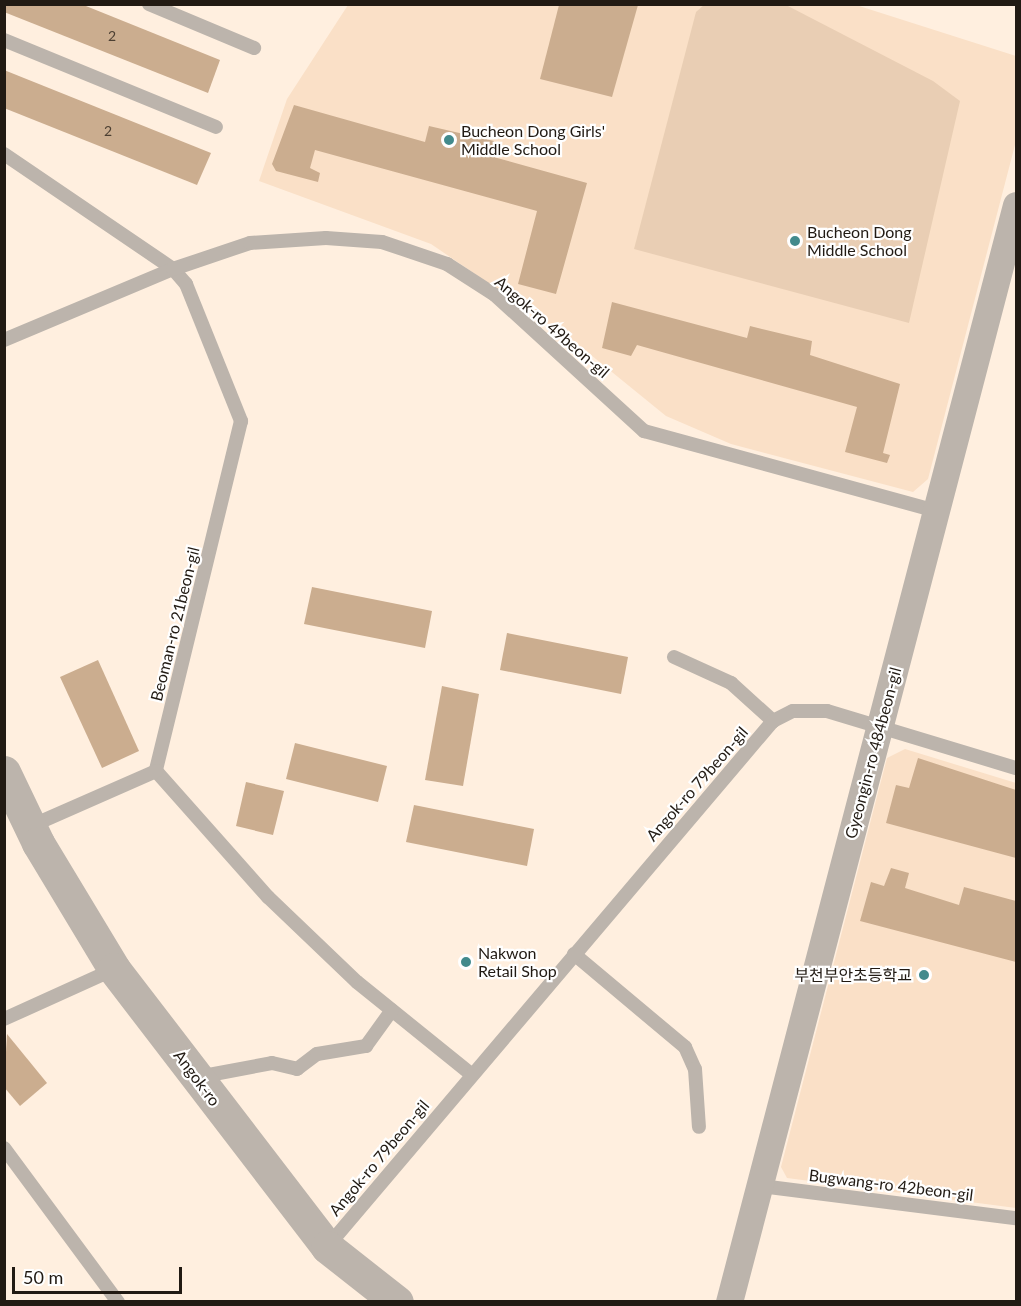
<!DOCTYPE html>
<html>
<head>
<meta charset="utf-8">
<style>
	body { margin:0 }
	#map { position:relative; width:1021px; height:1306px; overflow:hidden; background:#ffefdf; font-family:Lato,"Noto Sans KR",sans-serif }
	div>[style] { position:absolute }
	.built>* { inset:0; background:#fae0c7 }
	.green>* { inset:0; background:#e9ceb4 }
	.building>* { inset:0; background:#cbad8f }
	.service>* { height:14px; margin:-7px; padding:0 7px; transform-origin:7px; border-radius:7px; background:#bcb4ac }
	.minor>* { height:27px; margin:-13.5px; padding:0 13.5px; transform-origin:13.5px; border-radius:13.5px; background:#bcb4ac }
	.tertiary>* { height:33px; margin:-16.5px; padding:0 16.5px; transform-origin:16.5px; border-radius:16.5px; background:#bcb4ac }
	.dots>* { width:16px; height:16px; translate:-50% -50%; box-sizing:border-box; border:3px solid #fff; border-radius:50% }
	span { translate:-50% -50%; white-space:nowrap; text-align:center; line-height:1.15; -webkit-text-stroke:4.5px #fff; paint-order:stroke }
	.number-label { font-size:14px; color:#4c3f32 }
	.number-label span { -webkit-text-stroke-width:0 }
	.poi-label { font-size:16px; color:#211a13 }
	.left { translate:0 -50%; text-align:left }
	.right { translate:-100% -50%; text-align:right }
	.street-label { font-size:16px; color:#211a13 }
	.frame { position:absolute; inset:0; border:6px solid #211a13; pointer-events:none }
	.scale { position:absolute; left:12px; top:1267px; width:170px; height:27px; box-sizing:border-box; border:3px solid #211a13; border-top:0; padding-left:8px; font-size:18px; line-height:21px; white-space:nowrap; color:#211a13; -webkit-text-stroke:4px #fff; paint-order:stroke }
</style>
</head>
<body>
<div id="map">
	<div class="built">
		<div style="clip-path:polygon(348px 5px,856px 5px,1016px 56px,1016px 141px,928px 479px,913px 492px,731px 444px,666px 416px,575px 342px,431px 244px,259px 181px,287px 99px)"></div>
		<div style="clip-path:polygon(905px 749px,1016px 783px,1016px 1208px,787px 1178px,781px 1167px,887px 758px)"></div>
	</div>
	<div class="green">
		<div style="clip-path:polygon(705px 4px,786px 5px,933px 81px,960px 101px,909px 323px,634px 249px,696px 12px)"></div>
	</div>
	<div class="building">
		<div style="clip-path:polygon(4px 4px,81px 4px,220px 60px,208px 93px,4px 12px)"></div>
		<div style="clip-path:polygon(559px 5px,638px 5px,612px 97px,540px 79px)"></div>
		<div style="clip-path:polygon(4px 70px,211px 153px,197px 185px,4px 108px)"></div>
		<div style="clip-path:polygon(294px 105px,425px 142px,429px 126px,494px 141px,490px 156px,587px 183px,556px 294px,518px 284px,537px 211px,315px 150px,310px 168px,320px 173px,318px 182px,276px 171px,272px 164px)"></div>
		<div style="clip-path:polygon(612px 302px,747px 338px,750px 326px,812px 341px,810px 355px,900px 384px,883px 453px,890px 455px,887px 463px,845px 452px,857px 407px,637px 345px,631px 356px,602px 348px)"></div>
		<div style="clip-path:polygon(312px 587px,432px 611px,425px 648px,304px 624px)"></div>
		<div style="clip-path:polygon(507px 633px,628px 657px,621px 694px,500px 670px)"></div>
		<div style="clip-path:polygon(98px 660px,139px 751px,102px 768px,60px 677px)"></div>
		<div style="clip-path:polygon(442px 686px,479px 694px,463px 786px,425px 780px)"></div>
		<div style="clip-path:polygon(295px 743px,387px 766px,378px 802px,286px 779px)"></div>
		<div style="clip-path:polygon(918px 758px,1016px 790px,1016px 858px,886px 823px,896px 785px,909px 788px)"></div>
		<div style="clip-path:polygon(246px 782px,284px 791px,273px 835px,236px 826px)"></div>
		<div style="clip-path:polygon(414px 805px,534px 829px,527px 866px,406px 842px)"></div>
		<div style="clip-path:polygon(891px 868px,909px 873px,905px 888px,959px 905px,964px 887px,1016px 901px,1016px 962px,860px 921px,871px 882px,884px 886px)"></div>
		<div style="clip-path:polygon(7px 1034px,47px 1083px,20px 1106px,4px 1087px)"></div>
	</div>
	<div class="service">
		<div style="left:149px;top:4px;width:114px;rotate:22.7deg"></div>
		<div style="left:4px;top:40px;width:229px;rotate:22.3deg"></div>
		<div style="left:4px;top:154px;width:204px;rotate:34.2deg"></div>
		<div style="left:173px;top:269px;width:20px;rotate:49deg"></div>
		<div style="left:186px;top:284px;width:148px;rotate:68.1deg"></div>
		<div style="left:241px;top:421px;width:360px;rotate:103.7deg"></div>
		<div style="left:156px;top:771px;width:169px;rotate:48.4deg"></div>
		<div style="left:268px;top:897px;width:123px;rotate:43.7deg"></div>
		<div style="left:357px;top:982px;width:146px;rotate:38.9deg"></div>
		<div style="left:4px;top:340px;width:183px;rotate:-22.8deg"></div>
		<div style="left:173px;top:269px;width:81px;rotate:-18.7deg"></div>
		<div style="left:250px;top:243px;width:76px;rotate:-3.8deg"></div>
		<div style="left:326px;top:238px;width:56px;rotate:4.1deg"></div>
		<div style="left:382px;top:242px;width:69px;rotate:18.7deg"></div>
		<div style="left:447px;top:264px;width:57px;rotate:32.9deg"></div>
		<div style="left:495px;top:295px;width:202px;rotate:42.4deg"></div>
		<div style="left:644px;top:431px;width:303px;rotate:15.3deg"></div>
		<div style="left:674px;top:657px;width:63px;rotate:24.5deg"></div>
		<div style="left:731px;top:683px;width:57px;rotate:42.1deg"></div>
		<div style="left:31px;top:826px;width:137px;rotate:-23.7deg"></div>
		<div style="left:574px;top:954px;width:145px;rotate:40deg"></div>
		<div style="left:685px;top:1047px;width:24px;rotate:66deg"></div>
		<div style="left:695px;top:1069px;width:58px;rotate:86.1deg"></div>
		<div style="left:4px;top:1019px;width:121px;rotate:-24.4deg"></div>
		<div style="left:198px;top:1077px;width:75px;rotate:-10.7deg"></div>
		<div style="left:272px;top:1063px;width:26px;rotate:13deg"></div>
		<div style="left:297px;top:1069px;width:25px;rotate:-37deg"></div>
		<div style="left:317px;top:1054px;width:50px;rotate:-9.3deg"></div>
		<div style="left:366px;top:1046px;width:44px;rotate:-54.2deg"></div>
		<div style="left:4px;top:1148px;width:192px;rotate:53.5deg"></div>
		<div style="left:761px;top:1186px;width:257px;rotate:7.2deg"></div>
		<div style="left:327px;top:1247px;width:690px;rotate:-49.71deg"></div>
		<div style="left:773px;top:721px;width:22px;rotate:-27deg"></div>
		<div style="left:793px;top:711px;width:34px"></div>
		<div style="left:827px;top:711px;width:197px;rotate:16.8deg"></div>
	</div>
	<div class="minor">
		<div style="left:729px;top:1302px;width:1134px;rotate:-75.34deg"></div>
	</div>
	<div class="tertiary">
		<div style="left:4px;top:772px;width:79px;rotate:64.4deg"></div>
		<div style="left:38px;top:843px;width:147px;rotate:58.9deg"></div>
		<div style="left:114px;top:969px;width:350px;rotate:52.5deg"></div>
		<div style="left:327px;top:1247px;width:89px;rotate:38.2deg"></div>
	</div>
	<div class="dots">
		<div style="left:449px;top:140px;background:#428a8c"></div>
		<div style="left:795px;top:241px;background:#428a8c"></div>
		<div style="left:466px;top:962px;background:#428a8c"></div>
		<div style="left:924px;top:975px;background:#428a8c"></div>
	</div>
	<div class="number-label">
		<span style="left:112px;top:36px">2</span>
		<span style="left:108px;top:131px">2</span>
	</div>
	<div class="poi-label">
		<span class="left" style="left:461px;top:140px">Bucheon Dong Girls'<br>Middle School</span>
		<span class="left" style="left:807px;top:241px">Bucheon Dong<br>Middle School</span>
		<span class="left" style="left:478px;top:962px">Nakwon<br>Retail Shop</span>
		<span class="right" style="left:912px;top:975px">부천부안초등학교</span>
	</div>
	<div class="street-label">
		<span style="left:552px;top:327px;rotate:41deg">Angok-ro 49beon-gil</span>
		<span style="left:175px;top:624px;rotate:-76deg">Beoman-ro 21beon-gil</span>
		<span style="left:873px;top:753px;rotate:-75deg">Gyeongin-ro 484beon-gil</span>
		<span style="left:697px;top:784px;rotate:-49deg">Angok-ro 79beon-gil</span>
		<span style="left:197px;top:1078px;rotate:53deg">Angok-ro</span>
		<span style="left:379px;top:1158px;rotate:-50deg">Angok-ro 79beon-gil</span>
		<span style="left:891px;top:1185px;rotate:7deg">Bugwang-ro 42beon-gil</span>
	</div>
	<div class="frame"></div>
	<div class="scale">50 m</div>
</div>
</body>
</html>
